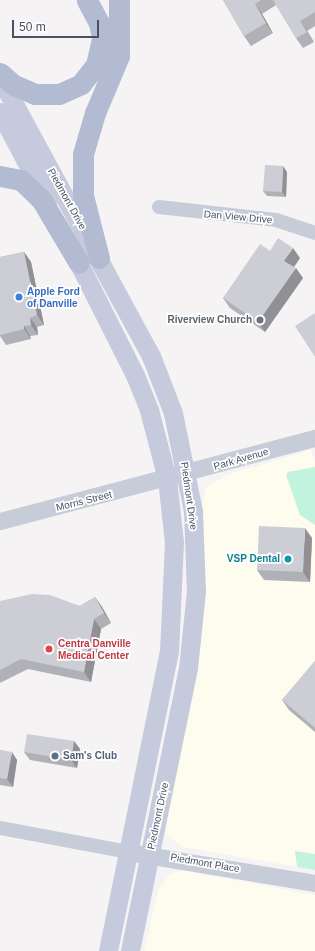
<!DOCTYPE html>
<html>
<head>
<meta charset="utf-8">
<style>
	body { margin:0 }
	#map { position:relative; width:315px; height:951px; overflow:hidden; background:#f5f3f3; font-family:Helvetica,sans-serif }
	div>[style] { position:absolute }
	.commercial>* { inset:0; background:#fefcee }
	.green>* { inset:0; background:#c1f3df }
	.minor>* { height:14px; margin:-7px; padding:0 7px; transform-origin:7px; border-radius:7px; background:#c6ccd8 }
	.tertiary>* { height:17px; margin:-8.5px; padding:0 8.5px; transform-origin:8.5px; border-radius:8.5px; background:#c6ccd8 }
	.secondary>* { height:19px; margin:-9.5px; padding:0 9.5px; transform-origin:9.5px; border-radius:9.5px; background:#c5cbdc }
	.primary>* { height:21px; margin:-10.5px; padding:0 10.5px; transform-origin:10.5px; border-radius:10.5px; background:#b2bbd2 }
	.wall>* { inset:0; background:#b0b1b7 }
	.shaded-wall>* { inset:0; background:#909095 }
	.building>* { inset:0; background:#cdced5 }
	.dots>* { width:11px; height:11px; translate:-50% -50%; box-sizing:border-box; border:2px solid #fff; border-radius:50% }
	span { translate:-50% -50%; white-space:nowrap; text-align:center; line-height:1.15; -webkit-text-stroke:3.5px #fff; paint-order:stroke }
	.street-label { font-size:10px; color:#495162 }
	.shop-label { font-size:10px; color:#366cbe; font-weight:700 }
	.left { translate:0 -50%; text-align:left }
	.worship-label { font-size:10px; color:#5b616d; font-weight:700 }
	.right { translate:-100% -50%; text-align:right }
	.culture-label { font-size:10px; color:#0d838f; font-weight:700 }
	.health-label { font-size:10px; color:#be3a42; font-weight:700 }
	.service-label { font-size:10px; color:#4e5e75; font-weight:700 }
	.scale { position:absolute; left:12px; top:20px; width:87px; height:18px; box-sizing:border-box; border:2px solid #495162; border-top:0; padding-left:5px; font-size:12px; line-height:14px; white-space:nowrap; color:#495162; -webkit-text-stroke:3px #fff; paint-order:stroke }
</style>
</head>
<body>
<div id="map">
	<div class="commercial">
		<div style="clip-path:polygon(311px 450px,315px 462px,315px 870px,182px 847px,167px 835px,165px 825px,198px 663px,205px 585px,202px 506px,206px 487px,229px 474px)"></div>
		<div style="clip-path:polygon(182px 870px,315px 895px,315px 951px,144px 951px,158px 890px,170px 874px)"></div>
	</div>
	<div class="green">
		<div style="clip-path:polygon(315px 467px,315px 525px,300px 515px,286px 475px,288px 472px)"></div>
		<div style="clip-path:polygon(295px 851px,315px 854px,315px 870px,297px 867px)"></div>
	</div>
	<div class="minor">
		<div style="left:159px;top:207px;width:118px;rotate:6.3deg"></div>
		<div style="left:276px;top:220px;width:41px;rotate:18.4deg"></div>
		<div style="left:0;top:828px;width:130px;rotate:10.6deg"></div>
	</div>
	<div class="tertiary">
		<div style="left:0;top:521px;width:326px;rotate:-14.8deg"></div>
		<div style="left:128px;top:852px;width:190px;rotate:9.4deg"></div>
	</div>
	<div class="secondary">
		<div style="left:0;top:78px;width:316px;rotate:61.5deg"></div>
		<div style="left:151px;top:356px;width:61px;rotate:68.9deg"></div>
		<div style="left:173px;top:413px;width:100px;rotate:78.5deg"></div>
		<div style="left:193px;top:511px;width:80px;rotate:87.9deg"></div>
		<div style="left:196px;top:591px;width:77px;rotate:95.9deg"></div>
		<div style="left:188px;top:668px;width:289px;rotate:101.6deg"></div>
		<div style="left:0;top:112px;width:101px;rotate:62.2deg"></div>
		<div style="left:72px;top:250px;width:140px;rotate:63.3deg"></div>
		<div style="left:135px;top:375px;width:38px;rotate:68deg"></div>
		<div style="left:149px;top:410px;width:71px;rotate:75.4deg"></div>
		<div style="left:167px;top:479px;width:63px;rotate:83.7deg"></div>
		<div style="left:174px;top:542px;width:109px;rotate:92.6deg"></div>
		<div style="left:169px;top:651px;width:306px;rotate:101.5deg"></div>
	</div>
	<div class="primary">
		<div style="left:0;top:73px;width:18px;rotate:41deg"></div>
		<div style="left:14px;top:85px;width:23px;rotate:23deg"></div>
		<div style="left:35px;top:94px;width:24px"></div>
		<div style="left:59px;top:94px;width:24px;rotate:-24deg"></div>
		<div style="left:81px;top:84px;width:24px;rotate:-52deg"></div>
		<div style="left:96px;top:65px;width:28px;rotate:-77deg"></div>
		<div style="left:102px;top:38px;width:15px;rotate:-101deg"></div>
		<div style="left:99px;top:23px;width:26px;rotate:-118deg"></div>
		<div style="left:0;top:176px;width:21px;rotate:11deg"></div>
		<div style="left:21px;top:180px;width:28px;rotate:44deg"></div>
		<div style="left:41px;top:199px;width:74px;rotate:59.3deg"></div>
		<div style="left:99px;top:258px;width:65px;rotate:-104.3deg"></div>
		<div style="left:83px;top:195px;width:41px;rotate:-90deg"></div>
		<div style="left:83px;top:154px;width:43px;rotate:-73.7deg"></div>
		<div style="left:95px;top:113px;width:62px;rotate:-67.2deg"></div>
		<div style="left:119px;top:56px;width:56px;rotate:-90deg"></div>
	</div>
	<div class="wall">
		<div style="clip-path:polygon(223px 0,315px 0,315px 26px,307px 31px,314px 42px,303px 48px,296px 38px,276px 5px,262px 14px,273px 33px,251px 46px,244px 36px)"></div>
		<div style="clip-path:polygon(287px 172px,286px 197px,267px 196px,263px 191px)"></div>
		<div style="clip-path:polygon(270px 251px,300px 258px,294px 267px,303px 278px,265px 332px,230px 308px,223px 298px)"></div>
		<div style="clip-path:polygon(24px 252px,31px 262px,44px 325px,37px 327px,38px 335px,30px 336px,31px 339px,6px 345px,0 336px,0 257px)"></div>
		<div style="clip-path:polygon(312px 538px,310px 582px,264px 580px,257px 570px)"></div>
		<div style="clip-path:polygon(95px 597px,102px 607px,111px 623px,101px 629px,91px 682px,28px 669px,0 683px,0 600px,0 601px,80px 606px)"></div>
		<div style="clip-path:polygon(315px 661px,315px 732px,289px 710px,282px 700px)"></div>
		<div style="clip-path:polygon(74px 741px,80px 749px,77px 768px,30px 760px,24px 752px)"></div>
		<div style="clip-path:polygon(0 750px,17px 760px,13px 787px,0 785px)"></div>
	</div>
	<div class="shaded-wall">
		<div style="clip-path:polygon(255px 4px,262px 14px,273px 33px,266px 23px)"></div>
		<div style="clip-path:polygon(300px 21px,307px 31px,314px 42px,307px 32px)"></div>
		<div style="clip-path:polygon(283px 166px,287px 172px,286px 197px,282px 192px)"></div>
		<div style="clip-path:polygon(293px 248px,300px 258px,291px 271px,284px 261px)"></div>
		<div style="clip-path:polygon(24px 252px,31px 262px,44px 325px,37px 315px)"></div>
		<div style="clip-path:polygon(296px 268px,303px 278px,265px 332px,258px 322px)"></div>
		<div style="clip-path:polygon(30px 318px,37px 327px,38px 335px,31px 325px)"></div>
		<div style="clip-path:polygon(24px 326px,30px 336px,31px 339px,24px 329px)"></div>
		<div style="clip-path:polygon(305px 528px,312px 538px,310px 582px,303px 572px)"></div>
		<div style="clip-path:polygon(95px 597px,102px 607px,111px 623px,104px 613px)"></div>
		<div style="clip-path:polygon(94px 619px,101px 629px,91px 682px,84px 672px)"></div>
		<div style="clip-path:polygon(74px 741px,80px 749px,77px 768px,71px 760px)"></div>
		<div style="clip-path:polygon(12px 752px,17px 760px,13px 787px,7px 779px)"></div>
	</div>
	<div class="building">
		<div style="clip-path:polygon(223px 0,261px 0,255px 4px,266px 23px,244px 36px)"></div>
		<div style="clip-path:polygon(273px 0,315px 0,315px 12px,300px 21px,307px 32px,296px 38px)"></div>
		<div style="clip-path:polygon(265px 165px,283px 166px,282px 192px,263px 191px)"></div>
		<div style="clip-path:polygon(278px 238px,293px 248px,284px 261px,296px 268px,258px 322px,223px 298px,260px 244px,270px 251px)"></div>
		<div style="clip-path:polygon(24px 252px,37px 315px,30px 318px,31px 325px,24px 326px,24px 329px,0 335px,0 257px)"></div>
		<div style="clip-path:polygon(315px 313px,315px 357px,295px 326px)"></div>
		<div style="clip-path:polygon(259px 526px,305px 528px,303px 572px,257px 570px)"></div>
		<div style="clip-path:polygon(32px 594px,50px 595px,80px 606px,95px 597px,104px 613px,94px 619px,84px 672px,21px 659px,0 670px,0 601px)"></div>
		<div style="clip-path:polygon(315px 661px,315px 728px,282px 700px)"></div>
		<div style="clip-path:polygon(27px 734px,74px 741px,71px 760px,24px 752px)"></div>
		<div style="clip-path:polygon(0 750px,12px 752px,7px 779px,0 778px)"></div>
	</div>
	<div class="dots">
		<div style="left:19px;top:297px;background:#3f7fe0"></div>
		<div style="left:260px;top:320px;background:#6b7280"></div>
		<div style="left:288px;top:559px;background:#0f9aa8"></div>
		<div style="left:49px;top:649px;background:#e0444e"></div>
		<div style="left:55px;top:756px;background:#5c6f8a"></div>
	</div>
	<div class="street-label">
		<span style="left:67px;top:199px;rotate:61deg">Piedmont Drive</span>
		<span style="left:238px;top:217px;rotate:5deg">Dan View Drive</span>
		<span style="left:241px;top:459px;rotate:-16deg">Park Avenue</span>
		<span style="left:189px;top:496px;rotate:82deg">Piedmont Drive</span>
		<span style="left:84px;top:501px;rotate:-14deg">Morris Street</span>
		<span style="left:158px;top:816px;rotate:-78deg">Piedmont Drive</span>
		<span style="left:205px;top:863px;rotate:10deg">Piedmont Place</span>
	</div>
	<div class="shop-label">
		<span class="left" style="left:27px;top:297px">Apple Ford<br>of Danville</span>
	</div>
	<div class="worship-label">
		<span class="right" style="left:252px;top:320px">Riverview Church</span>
	</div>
	<div class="culture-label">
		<span class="right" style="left:280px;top:559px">VSP Dental</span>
	</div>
	<div class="health-label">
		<span class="left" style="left:58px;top:649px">Centra Danville<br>Medical Center</span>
	</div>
	<div class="service-label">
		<span class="left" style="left:63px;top:756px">Sam's Club</span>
	</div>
	<div class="scale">50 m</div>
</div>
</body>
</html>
